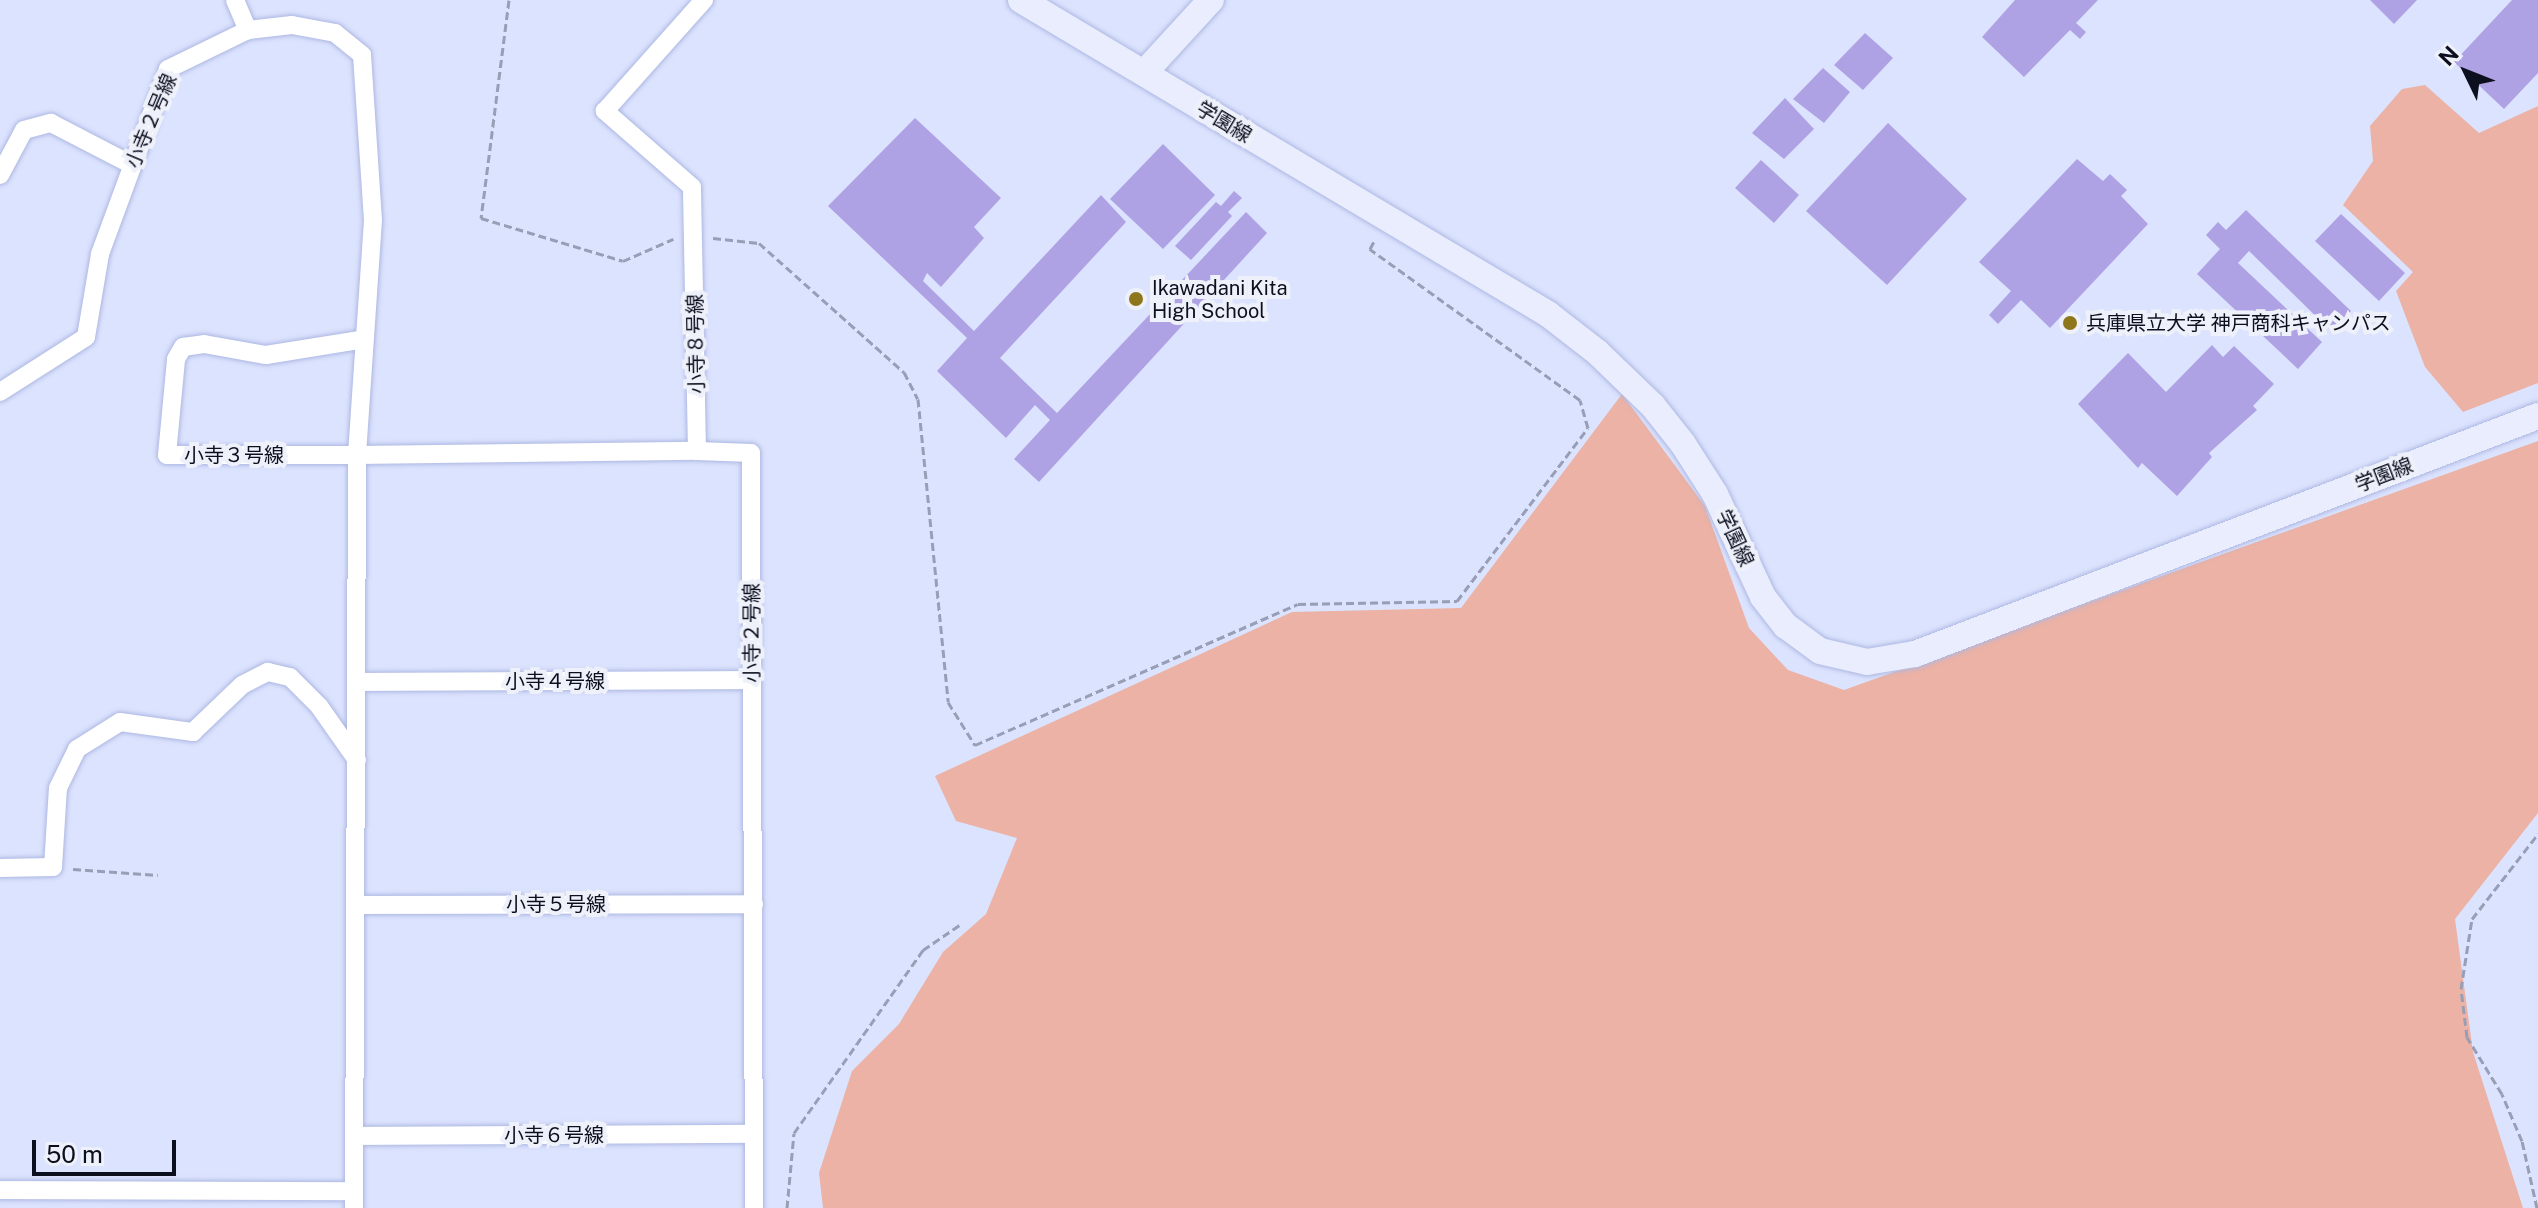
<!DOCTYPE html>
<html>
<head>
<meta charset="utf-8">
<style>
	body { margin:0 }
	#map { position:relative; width:2538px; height:1208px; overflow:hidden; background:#dce3fe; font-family:"Public Sans","Noto Sans JP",sans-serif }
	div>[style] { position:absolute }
	.green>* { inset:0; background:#ebb2a5 }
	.building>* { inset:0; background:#afa2e4 }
	.path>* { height:3px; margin-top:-1.5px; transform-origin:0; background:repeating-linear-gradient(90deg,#989eb5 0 8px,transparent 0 12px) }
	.roads { filter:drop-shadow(0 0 2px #adb8e2) drop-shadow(0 0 2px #adb8e2) }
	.street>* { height:18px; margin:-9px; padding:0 9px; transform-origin:9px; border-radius:9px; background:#fff }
	.secondary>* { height:26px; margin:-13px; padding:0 13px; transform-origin:13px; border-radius:13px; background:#e9edfe }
	.dots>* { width:22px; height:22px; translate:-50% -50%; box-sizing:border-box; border:4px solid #eef1fa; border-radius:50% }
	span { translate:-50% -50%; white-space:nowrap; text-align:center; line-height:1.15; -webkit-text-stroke:8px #eef1fa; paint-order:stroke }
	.street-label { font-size:20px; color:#0c0f1e }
	.poi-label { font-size:20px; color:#0c0f1e }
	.left { translate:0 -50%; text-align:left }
	.north { position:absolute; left:2426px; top:32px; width:80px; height:80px; -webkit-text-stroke:6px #eef1fa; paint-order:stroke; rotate:313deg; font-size:22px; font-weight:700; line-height:32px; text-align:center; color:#0c0f1e }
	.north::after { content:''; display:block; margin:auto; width:28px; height:36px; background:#0c0f1e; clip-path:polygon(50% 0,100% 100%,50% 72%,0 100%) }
	.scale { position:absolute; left:32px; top:1140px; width:144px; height:36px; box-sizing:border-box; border:4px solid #0c0f1e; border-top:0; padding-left:10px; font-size:24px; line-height:28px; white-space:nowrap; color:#0c0f1e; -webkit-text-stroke:6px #eef1fa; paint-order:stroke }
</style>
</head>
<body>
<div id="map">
	<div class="green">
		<div style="clip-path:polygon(2425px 85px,2479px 133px,2538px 106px,2538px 383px,2463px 412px,2425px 367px,2396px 291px,2413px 272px,2343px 205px,2373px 161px,2370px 126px,2402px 89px)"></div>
		<div style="clip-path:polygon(1622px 394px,1705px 506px,1749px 628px,1788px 670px,1844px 690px,2538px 441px,2538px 813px,2455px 919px,2473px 1052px,2523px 1208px,823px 1208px,819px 1173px,852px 1071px,899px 1024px,943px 952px,986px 914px,1017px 838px,956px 821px,935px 776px,1292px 612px,1461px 608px)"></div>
	</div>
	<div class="building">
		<div style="clip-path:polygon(2015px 0,2098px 0,2076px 23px,2086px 32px,2080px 39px,2070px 30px,2024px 77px,1982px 37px)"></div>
		<div style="clip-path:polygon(2370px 0,2417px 0,2394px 24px)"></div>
		<div style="clip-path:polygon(2512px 0,2538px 0,2538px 73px,2504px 109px,2454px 62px)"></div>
		<div style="clip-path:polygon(1865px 33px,1893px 58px,1863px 90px,1834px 65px)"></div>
		<div style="clip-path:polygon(1823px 68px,1850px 92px,1824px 123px,1793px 99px)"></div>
		<div style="clip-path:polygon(1785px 98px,1814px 129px,1784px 159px,1752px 133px)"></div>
		<div style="clip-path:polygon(915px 118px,1001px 198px,974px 227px,984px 238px,941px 287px,927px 273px,923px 281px,974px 331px,1101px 195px,1126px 222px,1000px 358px,1057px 413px,1246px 212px,1267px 233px,1039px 482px,1014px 459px,1050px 420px,1035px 405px,1006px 438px,937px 371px,967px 338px,828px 206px)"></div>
		<div style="clip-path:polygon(1888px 123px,1967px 199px,1887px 285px,1806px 211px)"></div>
		<div style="clip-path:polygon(1163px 144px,1215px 195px,1163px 249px,1110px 199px)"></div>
		<div style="clip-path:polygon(2077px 159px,2103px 181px,2110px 174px,2127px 190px,2121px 196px,2148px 224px,2050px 328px,2021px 300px,1998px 324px,1989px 315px,2011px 291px,1979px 262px)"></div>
		<div style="clip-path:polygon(1761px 160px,1799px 195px,1774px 223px,1735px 188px)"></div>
		<div style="clip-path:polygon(1234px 191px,1242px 198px,1228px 212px,1232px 216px,1191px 260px,1175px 246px,1216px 202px,1221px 206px)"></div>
		<div style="clip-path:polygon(2246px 210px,2351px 311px,2332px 332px,2249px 251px,2238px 263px,2322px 342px,2298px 369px,2197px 274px,2220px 249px,2206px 235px,2218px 222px,2226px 230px)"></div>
		<div style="clip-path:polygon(2341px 214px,2405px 273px,2379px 301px,2315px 241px)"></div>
		<div style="clip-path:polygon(2212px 345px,2223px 357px,2234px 346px,2274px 384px,2253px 406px,2257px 410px,2209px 453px,2212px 457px,2177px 496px,2142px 463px,2138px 468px,2078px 404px,2128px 353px,2166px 392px)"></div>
	</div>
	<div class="path">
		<div style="left:509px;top:0;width:220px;rotate:97.3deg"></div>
		<div style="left:481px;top:218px;width:148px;rotate:16.8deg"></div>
		<div style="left:623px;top:261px;width:55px;rotate:-23.7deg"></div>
		<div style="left:713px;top:238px;width:46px;rotate:6.2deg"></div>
		<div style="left:759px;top:243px;width:194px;rotate:41.7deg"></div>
		<div style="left:904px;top:372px;width:30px;rotate:63deg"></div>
		<div style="left:918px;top:399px;width:304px;rotate:84.3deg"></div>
		<div style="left:948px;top:702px;width:51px;rotate:57.9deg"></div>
		<div style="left:975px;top:745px;width:352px;rotate:-23.6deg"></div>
		<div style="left:1298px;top:604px;width:159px;rotate:-1.1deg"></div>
		<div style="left:1457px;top:601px;width:217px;rotate:-52.9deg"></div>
		<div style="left:1588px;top:428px;width:29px;rotate:-106deg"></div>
		<div style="left:1580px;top:400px;width:259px;rotate:-144.3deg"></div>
		<div style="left:1370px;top:249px;width:11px;rotate:-63deg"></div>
		<div style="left:73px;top:869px;width:85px;rotate:4deg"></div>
		<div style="left:787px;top:1208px;width:75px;rotate:-84.7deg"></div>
		<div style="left:794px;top:1133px;width:224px;rotate:-54.8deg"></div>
		<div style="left:923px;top:950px;width:46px;rotate:-34.4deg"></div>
		<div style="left:2537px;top:1208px;width:69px;rotate:-102.6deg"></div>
		<div style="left:2522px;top:1141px;width:51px;rotate:-113.1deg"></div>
		<div style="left:2502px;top:1094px;width:67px;rotate:-121.6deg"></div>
		<div style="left:2467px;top:1037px;width:48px;rotate:-97.1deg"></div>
		<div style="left:2461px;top:989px;width:71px;rotate:-81.1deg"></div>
		<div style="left:2472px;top:919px;width:108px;rotate:-52.2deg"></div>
	</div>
	<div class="roads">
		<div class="street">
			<div style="left:235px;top:0;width:33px;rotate:67deg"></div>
			<div style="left:0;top:175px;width:51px;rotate:-61.9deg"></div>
			<div style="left:24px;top:130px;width:28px;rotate:-15deg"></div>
			<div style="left:51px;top:123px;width:91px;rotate:27.4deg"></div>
			<div style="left:0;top:392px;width:102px;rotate:-32.6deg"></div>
			<div style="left:86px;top:337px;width:84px;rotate:-80.4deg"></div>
			<div style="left:100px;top:254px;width:197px;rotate:-69.8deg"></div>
			<div style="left:168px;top:69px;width:89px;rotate:-26deg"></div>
			<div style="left:248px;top:30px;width:44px;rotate:-6.5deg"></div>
			<div style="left:292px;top:25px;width:44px;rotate:10.5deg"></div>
			<div style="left:335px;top:33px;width:35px;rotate:39deg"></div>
			<div style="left:362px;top:55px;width:165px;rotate:86.2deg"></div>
			<div style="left:373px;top:220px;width:236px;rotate:93.9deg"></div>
			<div style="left:357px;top:455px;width:190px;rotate:180deg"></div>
			<div style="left:167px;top:455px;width:96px;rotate:-84.6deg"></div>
			<div style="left:176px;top:359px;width:14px;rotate:-60deg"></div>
			<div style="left:183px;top:347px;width:21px;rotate:-8deg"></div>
			<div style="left:204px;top:344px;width:63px;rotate:10.1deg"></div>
			<div style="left:266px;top:355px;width:100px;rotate:-9.2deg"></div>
			<div style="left:697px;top:451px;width:264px;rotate:-91.1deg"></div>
			<div style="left:692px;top:187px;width:116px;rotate:-138.9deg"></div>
			<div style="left:605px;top:111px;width:149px;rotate:-48.3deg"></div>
			<div style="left:358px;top:682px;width:394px;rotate:-0.3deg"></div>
			<div style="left:0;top:868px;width:53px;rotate:-1.1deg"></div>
			<div style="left:53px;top:867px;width:79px;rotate:-86.4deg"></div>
			<div style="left:58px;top:788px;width:43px;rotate:-64deg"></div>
			<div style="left:77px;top:749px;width:51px;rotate:-32.1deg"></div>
			<div style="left:120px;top:722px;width:74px;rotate:7.8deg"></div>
			<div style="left:193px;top:732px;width:68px;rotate:-43.8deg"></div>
			<div style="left:242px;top:685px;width:29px;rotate:-27deg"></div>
			<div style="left:268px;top:672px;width:23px;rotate:13deg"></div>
			<div style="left:290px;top:677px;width:41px;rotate:45deg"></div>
			<div style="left:319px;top:706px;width:66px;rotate:54.9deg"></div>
			<div style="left:357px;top:905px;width:397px;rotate:-0.1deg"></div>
			<div style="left:354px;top:1136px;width:399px;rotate:-0.3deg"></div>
			<div style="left:0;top:1190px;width:354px;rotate:0.2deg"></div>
			<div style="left:354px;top:1208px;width:753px;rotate:-89.77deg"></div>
			<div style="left:357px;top:455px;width:340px;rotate:-0.7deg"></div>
			<div style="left:697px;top:451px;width:54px;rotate:2.1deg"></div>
			<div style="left:751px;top:453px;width:755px;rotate:89.77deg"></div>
		</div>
		<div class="secondary">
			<div style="left:1021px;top:0;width:613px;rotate:30.79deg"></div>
			<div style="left:1548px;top:314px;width:62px;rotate:37.8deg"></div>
			<div style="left:1597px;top:352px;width:78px;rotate:44deg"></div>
			<div style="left:1653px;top:406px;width:48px;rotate:51.7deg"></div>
			<div style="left:1683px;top:444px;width:59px;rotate:57.4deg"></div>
			<div style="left:1715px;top:494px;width:114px;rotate:65deg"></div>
			<div style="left:1763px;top:597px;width:37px;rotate:52deg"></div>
			<div style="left:1786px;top:626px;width:42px;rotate:36.3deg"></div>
			<div style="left:1820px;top:651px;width:48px;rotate:13.2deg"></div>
			<div style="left:1867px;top:662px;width:49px;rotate:-9.5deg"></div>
			<div style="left:1915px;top:654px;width:667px;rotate:-20.91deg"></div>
			<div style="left:1144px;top:73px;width:99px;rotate:-47.5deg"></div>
		</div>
	</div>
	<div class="dots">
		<div style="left:1136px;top:299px;background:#8e761a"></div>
		<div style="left:2070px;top:323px;background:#8e761a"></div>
	</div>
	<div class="street-label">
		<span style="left:151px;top:121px;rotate:-67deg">小寺２号線</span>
		<span style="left:1224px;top:122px;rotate:31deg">学園線</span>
		<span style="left:696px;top:344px;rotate:-91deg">小寺８号線</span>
		<span style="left:234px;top:455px">小寺３号線</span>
		<span style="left:2384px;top:475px;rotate:-21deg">学園線</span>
		<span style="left:1735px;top:538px;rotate:65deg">学園線</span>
		<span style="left:752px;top:633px;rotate:-90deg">小寺２号線</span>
		<span style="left:555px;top:681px">小寺４号線</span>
		<span style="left:556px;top:904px">小寺５号線</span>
		<span style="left:554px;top:1135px">小寺６号線</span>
	</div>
	<div class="poi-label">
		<span class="left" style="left:1152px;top:300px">Ikawadani Kita<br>High School</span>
		<span class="left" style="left:2086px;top:323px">兵庫県立大学 神戸商科キャンパス</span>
	</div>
	<div class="north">N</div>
	<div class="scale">50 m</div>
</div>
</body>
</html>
